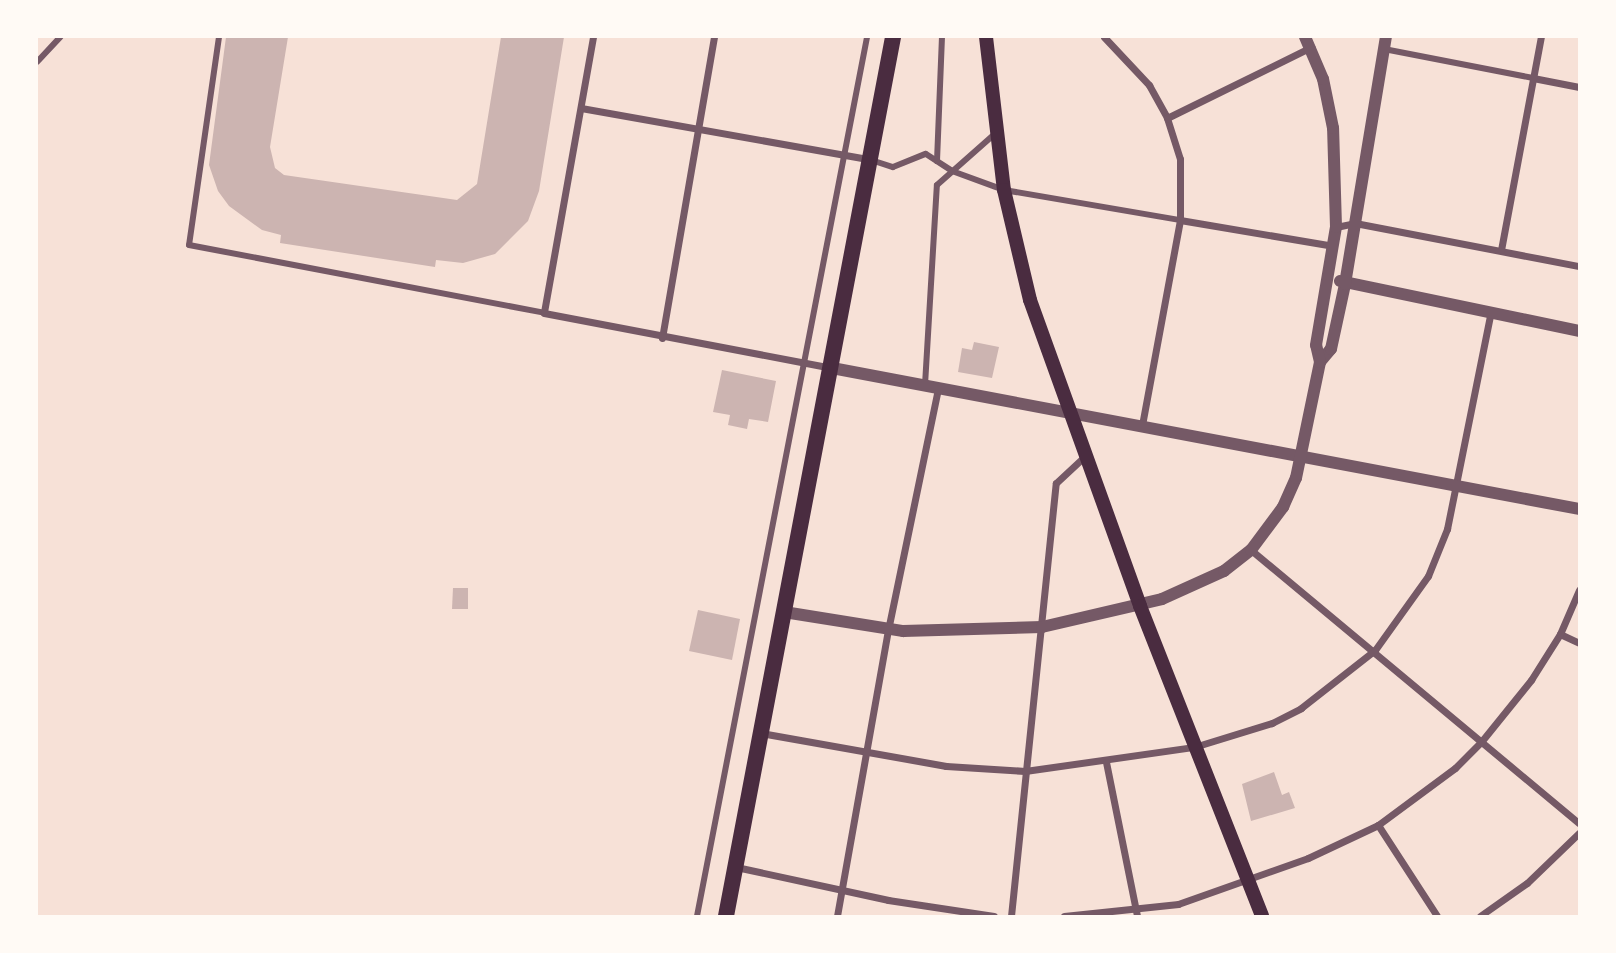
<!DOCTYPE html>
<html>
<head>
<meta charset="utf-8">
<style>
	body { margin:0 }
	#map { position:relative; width:1616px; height:953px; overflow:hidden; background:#f7e1d7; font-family:"Source Serif 4",serif }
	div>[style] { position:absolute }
	.building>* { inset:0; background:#ccb4b1 }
	.pedestrian>* { height:6px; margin:-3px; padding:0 3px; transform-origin:3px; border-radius:3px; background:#755966 }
	.minor>* { height:7px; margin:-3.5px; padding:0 3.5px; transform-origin:3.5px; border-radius:3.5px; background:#755966 }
	.tertiary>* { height:12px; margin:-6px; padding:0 6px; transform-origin:6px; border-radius:6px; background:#755966 }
	.secondary>* { height:14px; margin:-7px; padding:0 7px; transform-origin:7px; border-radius:7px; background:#4a2c40 }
	.primary>* { height:16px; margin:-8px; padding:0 8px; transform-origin:8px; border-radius:8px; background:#4a2c40 }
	span { translate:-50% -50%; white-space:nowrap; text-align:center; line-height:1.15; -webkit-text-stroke:5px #fffaf5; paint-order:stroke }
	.frame { position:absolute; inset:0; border:38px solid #fffaf5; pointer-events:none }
</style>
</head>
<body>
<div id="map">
	<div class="building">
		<div style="clip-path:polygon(226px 37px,288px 37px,270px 147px,275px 168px,284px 175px,457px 200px,477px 184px,501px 37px,564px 37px,539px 191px,528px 221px,495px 254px,463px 263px,436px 260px,435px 267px,280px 243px,281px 235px,262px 230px,229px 206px,218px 191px,209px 165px)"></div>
		<div style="clip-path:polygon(974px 342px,999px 347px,992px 378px,958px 372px,962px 348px,972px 350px)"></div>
		<div style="clip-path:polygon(722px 370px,776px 381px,768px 422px,749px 419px,747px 429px,728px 425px,730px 415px,713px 412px)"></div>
		<div style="clip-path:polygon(453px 588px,468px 588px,468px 609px,452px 609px)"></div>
		<div style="clip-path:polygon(698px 610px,740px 619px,732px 660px,689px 651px)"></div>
		<div style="clip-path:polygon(1274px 772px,1282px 795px,1289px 792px,1295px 808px,1251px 821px,1242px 784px)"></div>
	</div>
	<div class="pedestrian">
		<div style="left:219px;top:37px;width:210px;rotate:98.2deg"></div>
		<div style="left:189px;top:245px;width:361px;rotate:10.8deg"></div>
		<div style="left:1384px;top:49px;width:152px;rotate:11deg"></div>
		<div style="left:37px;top:62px;width:34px;rotate:-47deg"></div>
		<div style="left:871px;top:160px;width:23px;rotate:18deg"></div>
		<div style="left:893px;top:167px;width:35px;rotate:-22deg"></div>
		<div style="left:926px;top:154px;width:31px;rotate:33deg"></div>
		<div style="left:952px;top:171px;width:55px;rotate:20.1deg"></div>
		<div style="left:1004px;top:190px;width:179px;rotate:9.7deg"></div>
		<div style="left:937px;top:161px;width:124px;rotate:-87.7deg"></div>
		<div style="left:925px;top:385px;width:200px;rotate:-86.6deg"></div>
		<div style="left:937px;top:185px;width:80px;rotate:-41.5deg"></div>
		<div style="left:697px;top:916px;width:895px;rotate:-79.05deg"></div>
	</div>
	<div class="minor">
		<div style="left:593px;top:37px;width:280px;rotate:100.1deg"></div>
		<div style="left:544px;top:313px;width:292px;rotate:10.8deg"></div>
		<div style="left:1104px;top:37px;width:66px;rotate:46.8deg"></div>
		<div style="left:1149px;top:85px;width:38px;rotate:61deg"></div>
		<div style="left:1167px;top:118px;width:43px;rotate:72.4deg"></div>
		<div style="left:1180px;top:159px;width:61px;rotate:90deg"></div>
		<div style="left:1180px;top:220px;width:208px;rotate:100.5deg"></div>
		<div style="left:1533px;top:78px;width:47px;rotate:11.1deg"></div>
		<div style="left:581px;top:108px;width:291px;rotate:10.1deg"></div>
		<div style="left:1167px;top:118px;width:161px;rotate:-26.2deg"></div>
		<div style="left:1180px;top:220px;width:156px;rotate:9.6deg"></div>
		<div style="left:1336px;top:227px;width:19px;rotate:-12deg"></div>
		<div style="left:1355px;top:223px;width:228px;rotate:10.9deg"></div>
		<div style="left:1501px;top:250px;width:217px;rotate:-79.4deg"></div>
		<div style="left:662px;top:338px;width:305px;rotate:-80.2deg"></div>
		<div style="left:1251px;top:550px;width:427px;rotate:39.8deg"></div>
		<div style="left:1560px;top:634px;width:21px;rotate:25deg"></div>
		<div style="left:761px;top:733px;width:188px;rotate:10.1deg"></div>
		<div style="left:946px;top:766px;width:79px;rotate:3.6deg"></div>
		<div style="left:1025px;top:771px;width:171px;rotate:-8.1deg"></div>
		<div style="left:1194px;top:747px;width:82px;rotate:-17.1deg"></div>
		<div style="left:1272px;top:723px;width:33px;rotate:-27deg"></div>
		<div style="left:1301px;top:708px;width:94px;rotate:-38.1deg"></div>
		<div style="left:1375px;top:650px;width:91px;rotate:-54.4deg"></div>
		<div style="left:1428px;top:576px;width:51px;rotate:-68deg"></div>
		<div style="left:1447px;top:529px;width:218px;rotate:-78.6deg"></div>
		<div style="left:1106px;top:762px;width:157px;rotate:78.6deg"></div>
		<div style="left:1378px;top:825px;width:108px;rotate:57deg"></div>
		<div style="left:736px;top:867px;width:156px;rotate:12.2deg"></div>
		<div style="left:888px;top:900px;width:107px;rotate:8.6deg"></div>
		<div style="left:837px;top:916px;width:291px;rotate:-79.9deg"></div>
		<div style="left:888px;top:630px;width:247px;rotate:-78.3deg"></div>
		<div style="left:1011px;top:916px;width:435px;rotate:-84.1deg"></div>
		<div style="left:1056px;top:483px;width:40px;rotate:-43deg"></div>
		<div style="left:1064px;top:916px;width:115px;rotate:-6deg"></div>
		<div style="left:1178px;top:904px;width:138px;rotate:-19.5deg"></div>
		<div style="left:1308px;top:858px;width:77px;rotate:-25.2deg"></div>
		<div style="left:1378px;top:825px;width:96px;rotate:-36.5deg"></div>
		<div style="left:1455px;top:768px;width:37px;rotate:-45deg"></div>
		<div style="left:1481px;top:742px;width:80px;rotate:-51.1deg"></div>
		<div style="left:1531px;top:680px;width:54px;rotate:-57.8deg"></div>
		<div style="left:1560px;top:634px;width:48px;rotate:-66.6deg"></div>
		<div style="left:1480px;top:916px;width:57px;rotate:-35.1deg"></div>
		<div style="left:1527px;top:883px;width:72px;rotate:-43.9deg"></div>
	</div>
	<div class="tertiary">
		<div style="left:1340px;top:281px;width:244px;rotate:11.8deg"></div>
		<div style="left:1320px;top:362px;width:17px;rotate:-50deg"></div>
		<div style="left:1331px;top:349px;width:66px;rotate:-77.8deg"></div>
		<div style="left:1345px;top:284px;width:250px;rotate:-80.6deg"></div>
		<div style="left:832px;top:368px;width:760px;rotate:10.69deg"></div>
		<div style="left:784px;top:612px;width:121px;rotate:9.1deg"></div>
		<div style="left:903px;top:631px;width:139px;rotate:-1.6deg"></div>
		<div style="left:1042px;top:627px;width:123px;rotate:-13.1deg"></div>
		<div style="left:1162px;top:599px;width:68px;rotate:-24.3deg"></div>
		<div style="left:1224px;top:571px;width:34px;rotate:-38deg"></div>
		<div style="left:1251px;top:550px;width:54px;rotate:-53.3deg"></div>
		<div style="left:1283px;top:507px;width:32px;rotate:-66deg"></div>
		<div style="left:1296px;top:478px;width:118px;rotate:-78.3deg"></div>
		<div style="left:1320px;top:362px;width:17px;rotate:-103deg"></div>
		<div style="left:1316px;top:345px;width:120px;rotate:-80.4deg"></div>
		<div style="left:1336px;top:227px;width:99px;rotate:-91.7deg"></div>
		<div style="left:1333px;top:128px;width:50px;rotate:-101.5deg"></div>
		<div style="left:1323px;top:79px;width:46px;rotate:-113.2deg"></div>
	</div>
	<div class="secondary">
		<div style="left:986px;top:37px;width:154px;rotate:83.3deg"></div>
		<div style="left:1004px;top:190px;width:113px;rotate:76.7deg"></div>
		<div style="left:1030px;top:300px;width:325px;rotate:70.2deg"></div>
		<div style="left:1140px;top:606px;width:333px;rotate:68.5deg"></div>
	</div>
	<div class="primary">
		<div style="left:726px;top:916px;width:895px;rotate:-79.24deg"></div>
	</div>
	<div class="frame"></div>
</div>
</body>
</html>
